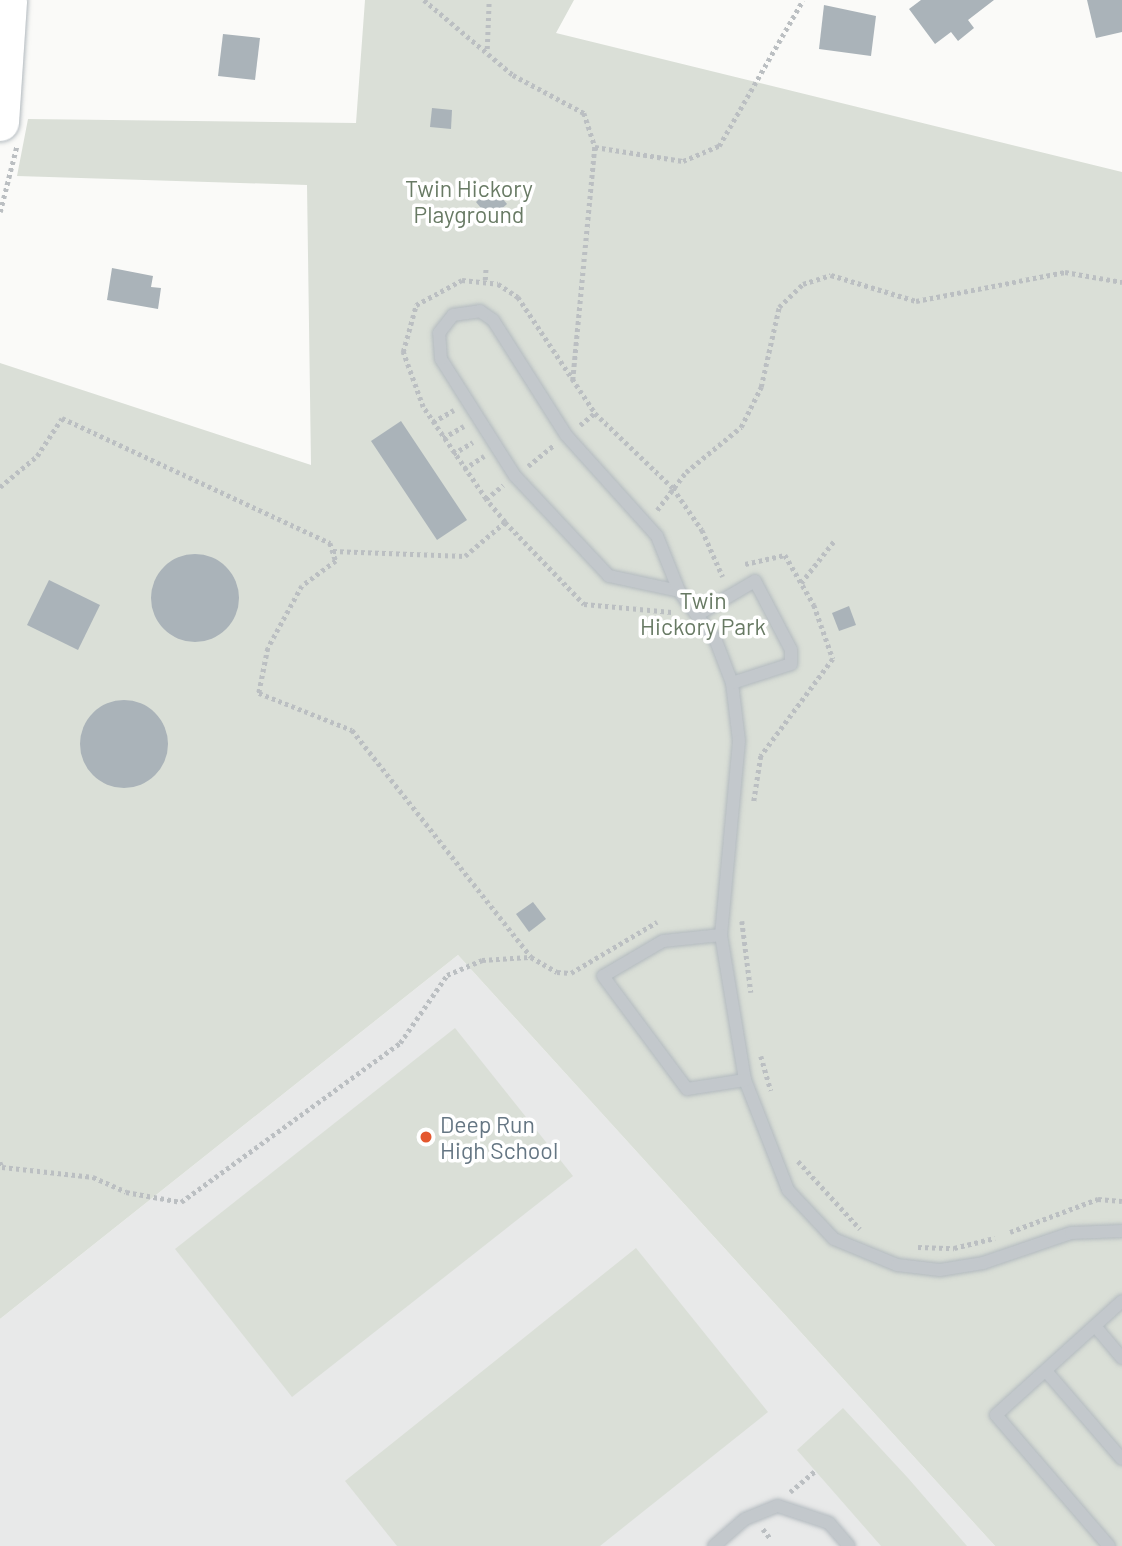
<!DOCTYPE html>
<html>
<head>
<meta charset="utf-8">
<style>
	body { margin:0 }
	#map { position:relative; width:1122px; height:1546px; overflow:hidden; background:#fafaf8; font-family:Barlow,sans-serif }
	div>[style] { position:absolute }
	.built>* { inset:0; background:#e8e9e9 }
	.green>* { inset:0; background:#dadfd7 }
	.building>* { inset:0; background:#aab3b9 }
	.round { border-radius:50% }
	.path>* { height:4.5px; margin-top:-2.25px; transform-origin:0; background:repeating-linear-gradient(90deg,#bbbfc2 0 3.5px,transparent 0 7px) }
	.roads { filter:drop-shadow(0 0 2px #b3babf) drop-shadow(0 0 2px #b3babf) }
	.lane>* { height:12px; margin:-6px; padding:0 6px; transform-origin:6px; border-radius:6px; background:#c3c8cc }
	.secondary>* { height:37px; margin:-18.5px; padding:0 18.5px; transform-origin:18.5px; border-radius:18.5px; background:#fff }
	.dots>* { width:19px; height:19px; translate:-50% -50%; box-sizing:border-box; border:4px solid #fff; border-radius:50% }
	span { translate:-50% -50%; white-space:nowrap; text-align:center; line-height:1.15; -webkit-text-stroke:7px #fff; paint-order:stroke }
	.park-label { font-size:23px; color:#687a64 }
	.poi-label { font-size:23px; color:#657683 }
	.left { translate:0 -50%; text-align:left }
</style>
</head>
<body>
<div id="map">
	<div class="built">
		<div style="clip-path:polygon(458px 955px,995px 1546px,0 1546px,0 1319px)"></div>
	</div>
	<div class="green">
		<div style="clip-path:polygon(365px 0,574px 0,556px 33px,1122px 172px,1122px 1546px,995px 1546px,458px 955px,0 1319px,0 363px,311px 465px,307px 185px,17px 176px,28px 119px,356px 123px)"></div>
		<div style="clip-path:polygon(455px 1028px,573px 1176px,292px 1397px,175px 1249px)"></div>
		<div style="clip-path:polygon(636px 1248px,768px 1412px,600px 1546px,397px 1546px,345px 1481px)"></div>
		<div style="clip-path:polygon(843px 1408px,908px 1478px,967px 1546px,881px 1546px,797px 1450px)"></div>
	</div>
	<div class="building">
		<div style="clip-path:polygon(921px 0,994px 0,968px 20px,974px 28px,958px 41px,951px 32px,935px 44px,909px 9px)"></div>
		<div style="clip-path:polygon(1087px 0,1122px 0,1122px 32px,1096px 38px)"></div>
		<div style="clip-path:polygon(824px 5px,876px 16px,871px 56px,819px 49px)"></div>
		<div style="clip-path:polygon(223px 34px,260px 38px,255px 80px,218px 76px)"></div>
		<div style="clip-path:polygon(432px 108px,452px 110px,451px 129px,430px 127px)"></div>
		<div style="clip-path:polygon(493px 187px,507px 204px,490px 219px,476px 202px)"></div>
		<div style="clip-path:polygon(112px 268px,153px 276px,151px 287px,161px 288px,158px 309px,107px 300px)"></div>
		<div style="clip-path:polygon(401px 421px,467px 520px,437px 540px,371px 441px)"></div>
		<div class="round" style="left:151px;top:554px;width:88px;height:88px"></div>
		<div style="clip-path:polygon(49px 580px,100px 605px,78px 650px,27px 625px)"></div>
		<div style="clip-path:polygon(849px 606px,856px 625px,839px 631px,832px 613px)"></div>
		<div class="round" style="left:80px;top:700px;width:88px;height:88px"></div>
		<div style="clip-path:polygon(533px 902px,546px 919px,529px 932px,516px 914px)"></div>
	</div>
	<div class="path">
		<div style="left:424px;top:0;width:116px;rotate:40.1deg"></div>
		<div style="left:513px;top:75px;width:81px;rotate:28.2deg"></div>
		<div style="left:584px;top:113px;width:36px;rotate:72deg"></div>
		<div style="left:595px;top:147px;width:235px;rotate:95.4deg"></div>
		<div style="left:487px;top:49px;width:49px;rotate:-87.7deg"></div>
		<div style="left:595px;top:147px;width:89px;rotate:9deg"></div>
		<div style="left:683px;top:161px;width:39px;rotate:-23deg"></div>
		<div style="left:719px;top:146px;width:168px;rotate:-60.1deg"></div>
		<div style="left:0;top:212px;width:69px;rotate:-75.8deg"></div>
		<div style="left:485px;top:280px;width:14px;rotate:-86deg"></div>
		<div style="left:433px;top:422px;width:24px;rotate:-30deg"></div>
		<div style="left:580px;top:425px;width:19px;rotate:-39deg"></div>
		<div style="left:443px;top:438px;width:24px;rotate:-30deg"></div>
		<div style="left:453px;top:454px;width:23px;rotate:-31deg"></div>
		<div style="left:528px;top:466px;width:33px;rotate:-39deg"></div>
		<div style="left:464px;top:469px;width:24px;rotate:-33deg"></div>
		<div style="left:0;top:487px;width:48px;rotate:-40deg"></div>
		<div style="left:37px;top:456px;width:45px;rotate:-56.7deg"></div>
		<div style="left:62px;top:418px;width:296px;rotate:25deg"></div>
		<div style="left:330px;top:543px;width:19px;rotate:72deg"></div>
		<div style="left:336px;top:561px;width:42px;rotate:143.7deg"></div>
		<div style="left:302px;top:586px;width:71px;rotate:118.7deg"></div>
		<div style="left:268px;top:648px;width:46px;rotate:101.3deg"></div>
		<div style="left:259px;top:693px;width:100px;rotate:21.7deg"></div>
		<div style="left:352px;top:730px;width:289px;rotate:51.7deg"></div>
		<div style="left:531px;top:957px;width:30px;rotate:30deg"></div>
		<div style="left:557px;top:972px;width:14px;rotate:4deg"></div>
		<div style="left:571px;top:973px;width:100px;rotate:-30.7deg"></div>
		<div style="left:486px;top:499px;width:112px;rotate:-124.4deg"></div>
		<div style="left:423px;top:407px;width:59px;rotate:-110deg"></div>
		<div style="left:403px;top:352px;width:49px;rotate:-74.5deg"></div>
		<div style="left:416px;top:305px;width:52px;rotate:-28.5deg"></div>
		<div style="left:462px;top:280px;width:36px;rotate:6deg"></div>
		<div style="left:498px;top:284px;width:24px;rotate:33deg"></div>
		<div style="left:518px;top:297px;width:139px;rotate:56.4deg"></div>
		<div style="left:595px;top:413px;width:108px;rotate:43.9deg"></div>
		<div style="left:673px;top:488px;width:51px;rotate:55.4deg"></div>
		<div style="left:702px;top:530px;width:51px;rotate:65.9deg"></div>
		<div style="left:657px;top:510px;width:48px;rotate:-52.7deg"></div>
		<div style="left:686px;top:472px;width:71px;rotate:-39.3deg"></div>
		<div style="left:741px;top:427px;width:45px;rotate:-63.4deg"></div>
		<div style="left:761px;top:387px;width:82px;rotate:-77.3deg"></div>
		<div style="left:779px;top:307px;width:33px;rotate:-44deg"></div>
		<div style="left:803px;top:284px;width:29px;rotate:-18deg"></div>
		<div style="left:831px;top:275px;width:89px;rotate:17deg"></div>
		<div style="left:916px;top:301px;width:152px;rotate:-11deg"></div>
		<div style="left:1065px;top:272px;width:58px;rotate:10deg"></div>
		<div style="left:505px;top:522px;width:114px;rotate:46.1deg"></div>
		<div style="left:584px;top:604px;width:88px;rotate:5.2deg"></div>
		<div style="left:333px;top:551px;width:132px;rotate:2.2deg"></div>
		<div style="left:465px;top:556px;width:52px;rotate:-40.4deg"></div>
		<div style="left:505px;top:522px;width:30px;rotate:-130deg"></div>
		<div style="left:486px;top:499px;width:22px;rotate:-39deg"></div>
		<div style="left:745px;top:564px;width:41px;rotate:-12.7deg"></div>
		<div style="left:785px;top:555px;width:58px;rotate:59.9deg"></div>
		<div style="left:814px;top:605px;width:57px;rotate:70.6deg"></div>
		<div style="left:833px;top:659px;width:121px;rotate:126.6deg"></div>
		<div style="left:761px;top:756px;width:46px;rotate:98.8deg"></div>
		<div style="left:801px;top:583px;width:53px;rotate:-51.8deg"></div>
		<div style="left:742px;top:921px;width:72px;rotate:82.8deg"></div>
		<div style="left:761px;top:1056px;width:36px;rotate:74deg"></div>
		<div style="left:798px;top:1161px;width:92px;rotate:47.6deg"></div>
		<div style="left:0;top:1162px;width:5px;rotate:68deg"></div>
		<div style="left:2px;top:1167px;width:92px;rotate:6.3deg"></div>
		<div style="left:93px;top:1177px;width:36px;rotate:24deg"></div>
		<div style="left:126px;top:1192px;width:56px;rotate:10.3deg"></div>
		<div style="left:181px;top:1202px;width:271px;rotate:-36deg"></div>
		<div style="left:400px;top:1043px;width:83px;rotate:-55.3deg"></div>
		<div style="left:447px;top:975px;width:38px;rotate:-23deg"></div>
		<div style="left:482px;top:960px;width:48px;rotate:-3.6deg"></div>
		<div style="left:1010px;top:1232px;width:94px;rotate:-20.6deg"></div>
		<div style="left:1098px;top:1199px;width:24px;rotate:5deg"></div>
		<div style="left:918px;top:1247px;width:36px;rotate:2deg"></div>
		<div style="left:954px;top:1248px;width:42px;rotate:-13.7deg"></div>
		<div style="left:790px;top:1492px;width:33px;rotate:-40deg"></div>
		<div style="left:763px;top:1529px;width:11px;rotate:52deg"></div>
	</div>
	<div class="roads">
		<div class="lane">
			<div style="left:679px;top:591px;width:72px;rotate:-167.9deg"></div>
			<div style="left:609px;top:576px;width:137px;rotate:-133.2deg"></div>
			<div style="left:515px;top:476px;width:138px;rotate:-122.3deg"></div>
			<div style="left:441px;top:359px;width:26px;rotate:-94deg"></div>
			<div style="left:439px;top:333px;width:23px;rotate:-52deg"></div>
			<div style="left:453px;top:315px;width:27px;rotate:-8deg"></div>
			<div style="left:480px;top:311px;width:16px;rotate:35deg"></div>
			<div style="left:493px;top:320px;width:136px;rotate:57.6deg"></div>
			<div style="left:566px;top:435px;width:136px;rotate:48deg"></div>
			<div style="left:657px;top:536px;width:59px;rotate:68.2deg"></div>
			<div style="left:679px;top:591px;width:62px;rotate:53.5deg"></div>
			<div style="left:716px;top:641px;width:45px;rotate:69.1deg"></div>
			<div style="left:732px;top:683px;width:58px;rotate:83.1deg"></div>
			<div style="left:739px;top:741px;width:195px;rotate:95.3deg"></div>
			<div style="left:721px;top:935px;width:147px;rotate:80.6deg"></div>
			<div style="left:745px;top:1080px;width:118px;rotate:68.6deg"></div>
			<div style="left:788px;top:1190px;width:67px;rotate:46.8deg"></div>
			<div style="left:834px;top:1239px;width:68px;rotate:22.4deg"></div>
			<div style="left:897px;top:1265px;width:43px;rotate:6.6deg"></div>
			<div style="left:940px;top:1270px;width:44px;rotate:-9.2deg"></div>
			<div style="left:983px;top:1263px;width:93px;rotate:-18.8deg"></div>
			<div style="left:1071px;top:1233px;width:51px;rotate:-2.2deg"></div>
			<div style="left:697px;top:615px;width:67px;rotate:-30.4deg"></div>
			<div style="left:755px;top:581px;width:78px;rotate:62.4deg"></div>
			<div style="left:791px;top:650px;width:14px;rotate:90deg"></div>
			<div style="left:791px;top:664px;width:62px;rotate:162.1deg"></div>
			<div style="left:721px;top:935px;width:58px;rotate:174.1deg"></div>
			<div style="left:663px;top:941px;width:69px;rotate:149.7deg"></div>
			<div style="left:603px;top:976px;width:141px;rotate:53.4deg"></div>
			<div style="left:687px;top:1089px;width:59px;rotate:-8.8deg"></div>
			<div style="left:1095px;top:1326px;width:42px;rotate:49.8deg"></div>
			<div style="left:1046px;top:1371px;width:116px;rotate:49.2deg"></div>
			<div style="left:714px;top:1546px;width:41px;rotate:-41.1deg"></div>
			<div style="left:745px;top:1519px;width:35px;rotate:-22deg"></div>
			<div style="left:778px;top:1506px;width:54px;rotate:18.4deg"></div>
			<div style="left:829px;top:1523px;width:30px;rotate:49deg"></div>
			<div style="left:1109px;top:1546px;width:173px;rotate:-130.8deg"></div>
			<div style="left:996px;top:1415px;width:170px;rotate:-42.1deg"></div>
		</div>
		<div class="secondary">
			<div style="left:0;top:122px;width:122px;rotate:-86.2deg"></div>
		</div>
	</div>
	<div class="dots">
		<div style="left:426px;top:1137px;background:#e4572e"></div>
	</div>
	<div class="park-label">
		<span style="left:469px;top:201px">Twin Hickory<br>Playground</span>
		<span style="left:703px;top:613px">Twin<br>Hickory Park</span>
	</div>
	<div class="poi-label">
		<span class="left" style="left:440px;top:1137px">Deep Run<br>High School</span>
	</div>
</div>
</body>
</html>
